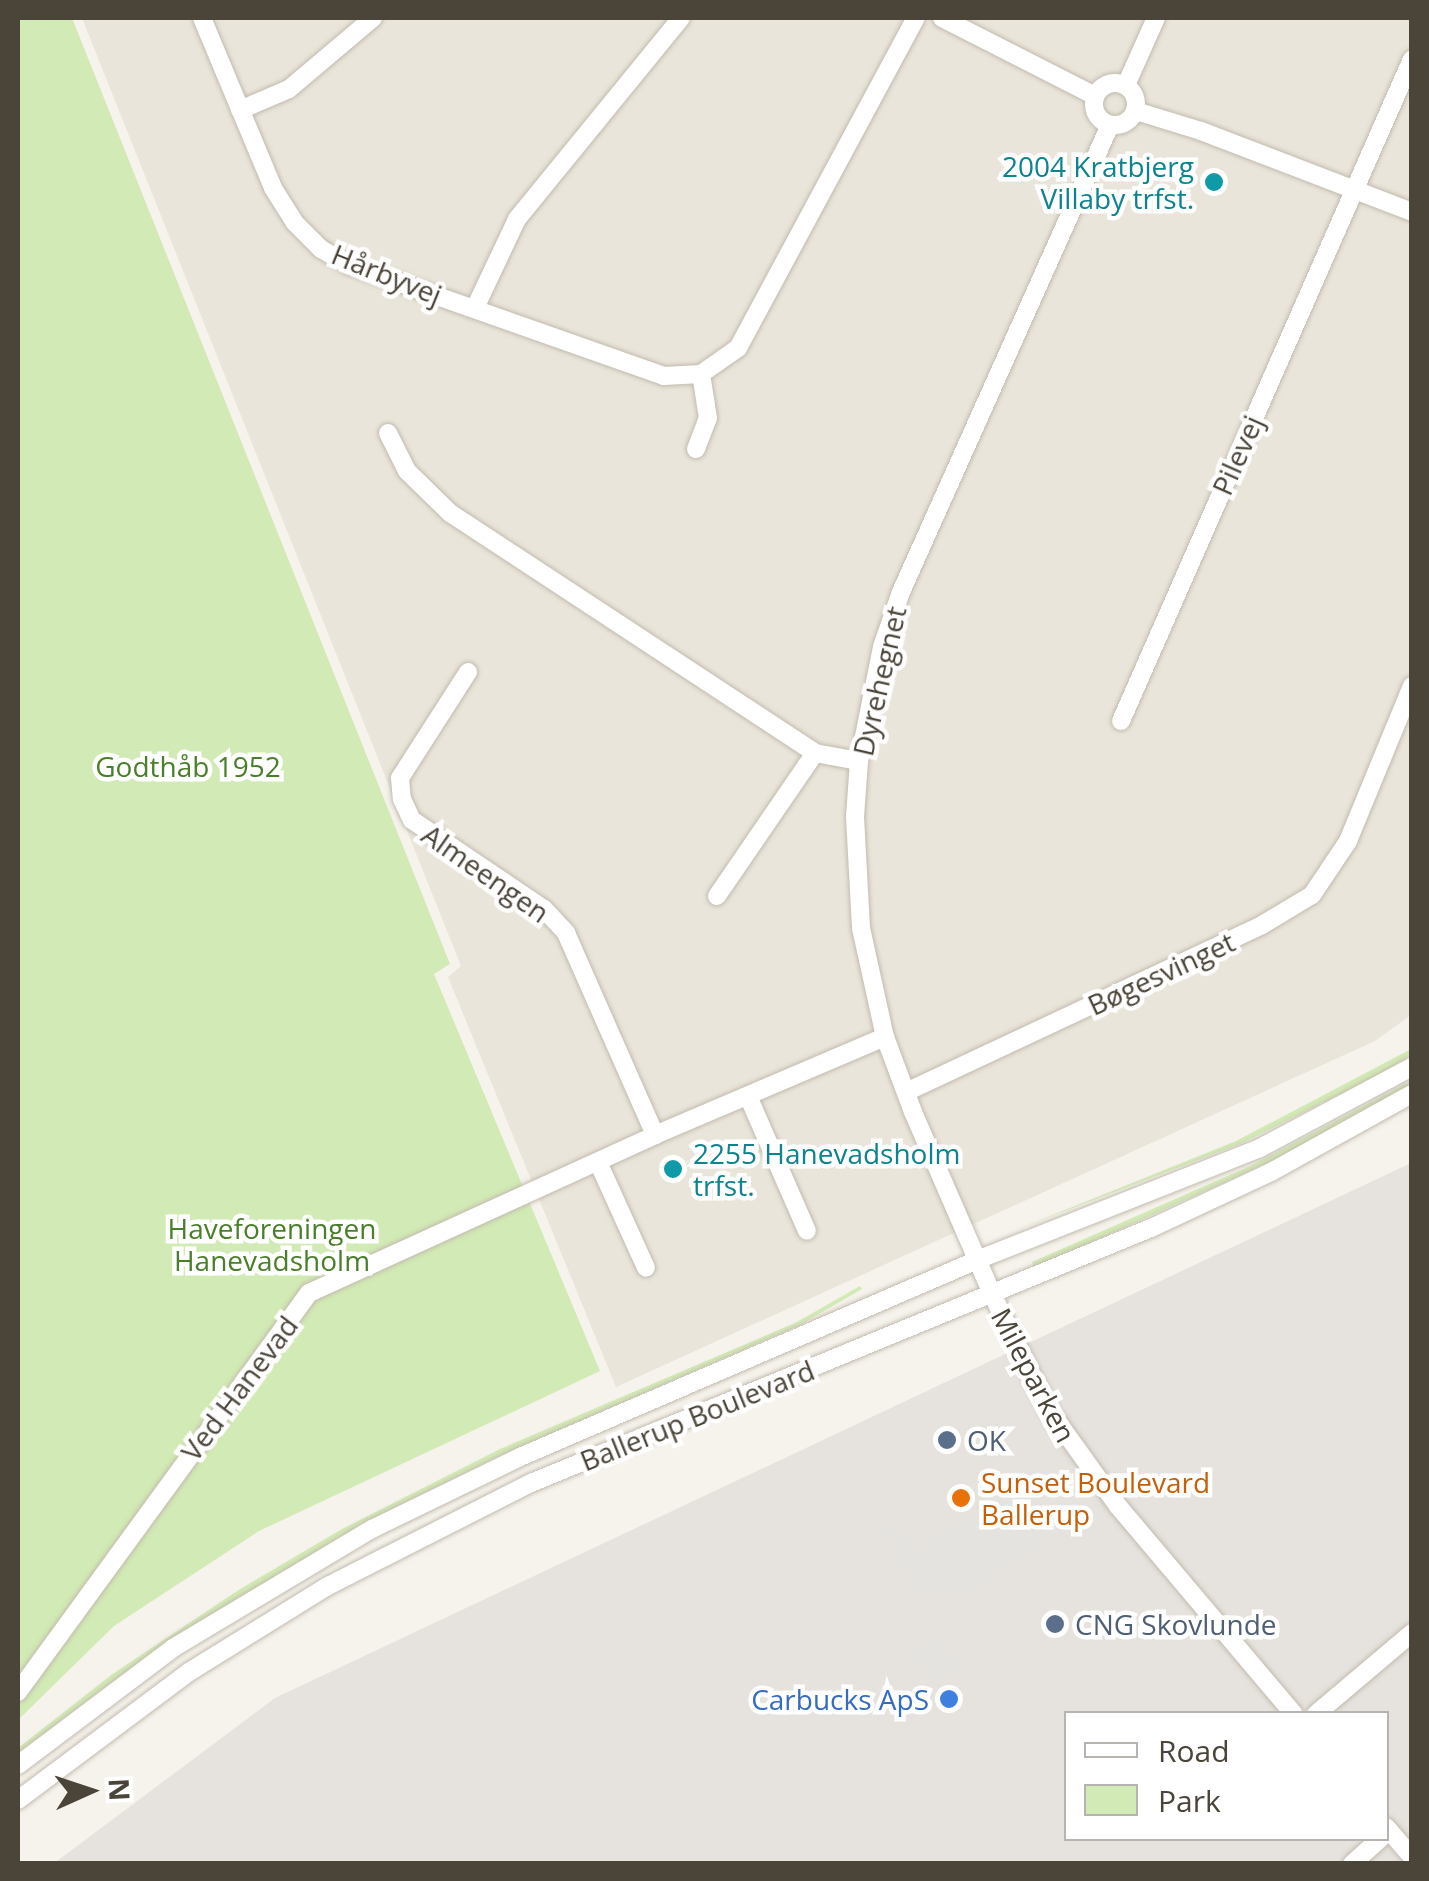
<!DOCTYPE html>
<html>
<head>
<meta charset="utf-8">
<style>
	body { margin:0 }
	#map { position:relative; width:1429px; height:1881px; overflow:hidden; background:#f6f3ec; font-family:"Open Sans",sans-serif }
	div>[style] { position:absolute }
	.residential>* { inset:0; background:#eae5da }
	.industrial>* { inset:0; background:#e6e2dd }
	.green>* { inset:0; background:#d2eab5 }
	.parking>* { inset:0; background:#e5e3e0 }
	.roads { filter:drop-shadow(0 0 2px #c2bbae) drop-shadow(0 0 2px #c2bbae) }
	.minor>* { height:18px; margin:-9px; padding:0 9px; transform-origin:9px; border-radius:9px; background:#fff }
	.minor>.ring { margin:-9px; padding:0; box-sizing:content-box; background:none; border:18px solid #fff; border-radius:50% }
	.dots>* { width:28px; height:28px; translate:-50% -50%; box-sizing:border-box; border:5px solid #fff; border-radius:50% }
	span { translate:-50% -50%; white-space:nowrap; text-align:center; line-height:1.15; -webkit-text-stroke:9px #fff; paint-order:stroke }
	.culture-label { font-size:28px; color:#0d838f }
	.right { translate:-100% -50%; text-align:right }
	.left { translate:0 -50%; text-align:left }
	.street-label { font-size:28px; color:#4b4439 }
	.park-label { font-size:28px; color:#4a7f2a }
	.service-label { font-size:28px; color:#4e5e75 }
	.food-label { font-size:28px; color:#c56008 }
	.shop-label { font-size:28px; color:#366cbe }
	.frame { position:absolute; inset:0; border:20px solid #4b4439; pointer-events:none }
	.legend { position:absolute; left:1064px; top:1711px; width:325px; height:130px; box-sizing:border-box; background:#fff; border:2px solid #b7b4b0; margin:0; padding:12px 18px; list-style:none; font-size:30px; color:#4b4439 }
	.legend li { display:flex; align-items:center; gap:20px; height:50px }
	.legend b { width:50px; border:2px solid #b7b4b0 }
	.north { position:absolute; left:40px; top:1741px; width:100px; height:100px; -webkit-text-stroke:8px #fff; paint-order:stroke; rotate:87deg; font-size:28px; font-weight:700; line-height:40px; text-align:center; color:#4b4439 }
	.north::after { content:''; display:block; margin:auto; width:35px; height:45px; background:#4b4439; clip-path:polygon(50% 0,100% 100%,50% 72%,0 100%) }
</style>
</head>
<body>
<div id="map">
	<div class="residential">
		<div style="clip-path:polygon(82px 18px,1411px 18px,1411px 1015px,1375px 1041px,616px 1387px,448px 977px,461px 966px)"></div>
	</div>
	<div class="industrial">
		<div style="clip-path:polygon(evenodd,1411px 1163px,1411px 1863px,53px 1864px,275px 1698px,1411px 1163px,1066px 1714px,1386px 1714px,1386px 1838px,1066px 1838px,1066px 1714px)"></div>
	</div>
	<div class="green">
		<div style="clip-path:polygon(18px 18px,72px 18px,450px 964px,434px 974px,600px 1371px,259px 1531px,114px 1626px,18px 1720px)"></div>
		<div style="clip-path:polygon(1411px 1049px,1411px 1055px,1376px 1076px,1242px 1143px,1018px 1229px,1236px 1141px)"></div>
		<div style="clip-path:polygon(1411px 1081px,1411px 1088px,1285px 1155px,1034px 1268px,1032px 1262px,1250px 1166px)"></div>
		<div style="clip-path:polygon(860px 1286px,862px 1289px,800px 1325px,501px 1455px,361px 1524px,152px 1652px,18px 1753px,18px 1748px,111px 1675px,240px 1589px,342px 1529px,500px 1449px,795px 1323px)"></div>
	</div>
	<div class="parking">
		<div style="clip-path:polygon(1017px 1489px,1050px 1541px,958px 1597px,937px 1592px,923px 1600px,884px 1532px,894px 1524px,914px 1553px)"></div>
		<div style="clip-path:polygon(944px 1634px,960px 1672px,929px 1685px,913px 1652px)"></div>
	</div>
	<div class="roads">
		<div class="minor">
			<div style="left:202px;top:18px;width:184px;rotate:67.3deg"></div>
			<div style="left:273px;top:188px;width:41px;rotate:57.8deg"></div>
			<div style="left:295px;top:223px;width:37px;rotate:45deg"></div>
			<div style="left:321px;top:249px;width:32px;rotate:30deg"></div>
			<div style="left:349px;top:265px;width:334px;rotate:19.4deg"></div>
			<div style="left:664px;top:376px;width:37px;rotate:-3deg"></div>
			<div style="left:701px;top:374px;width:45px;rotate:-35.1deg"></div>
			<div style="left:738px;top:348px;width:375px;rotate:-61.7deg"></div>
			<div style="left:942px;top:18px;width:172px;rotate:27deg"></div>
			<div class="ring" style="left:1094px;top:83px;width:24px;height:24px"></div>
			<div style="left:1126px;top:85px;width:73px;rotate:-65.9deg"></div>
			<div style="left:240px;top:110px;width:53px;rotate:-23.2deg"></div>
			<div style="left:289px;top:89px;width:110px;rotate:-40.2deg"></div>
			<div style="left:1136px;top:111px;width:68px;rotate:17.1deg"></div>
			<div style="left:1201px;top:131px;width:226px;rotate:21deg"></div>
			<div style="left:1110px;top:125px;width:512px;rotate:114.11deg"></div>
			<div style="left:901px;top:592px;width:58px;rotate:109.1deg"></div>
			<div style="left:882px;top:647px;width:116px;rotate:101.4deg"></div>
			<div style="left:859px;top:761px;width:56px;rotate:94.1deg"></div>
			<div style="left:855px;top:817px;width:111px;rotate:86.9deg"></div>
			<div style="left:861px;top:928px;width:112px;rotate:77.6deg"></div>
			<div style="left:885px;top:1037px;width:80px;rotate:69.5deg"></div>
			<div style="left:913px;top:1112px;width:201px;rotate:66.5deg"></div>
			<div style="left:993px;top:1296px;width:127px;rotate:63.8deg"></div>
			<div style="left:1049px;top:1410px;width:118px;rotate:54.3deg"></div>
			<div style="left:1118px;top:1506px;width:272px;rotate:49.8deg"></div>
			<div style="left:475px;top:308px;width:98px;rotate:-64.7deg"></div>
			<div style="left:517px;top:219px;width:259px;rotate:-50.8deg"></div>
			<div style="left:388px;top:433px;width:42px;rotate:63.4deg"></div>
			<div style="left:407px;top:471px;width:60px;rotate:44.3deg"></div>
			<div style="left:450px;top:513px;width:437px;rotate:33.3deg"></div>
			<div style="left:815px;top:753px;width:45px;rotate:10.3deg"></div>
			<div style="left:696px;top:449px;width:33px;rotate:-69deg"></div>
			<div style="left:708px;top:418px;width:45px;rotate:-99deg"></div>
			<div style="left:468px;top:672px;width:126px;rotate:122.7deg"></div>
			<div style="left:400px;top:778px;width:21px;rotate:85deg"></div>
			<div style="left:402px;top:799px;width:23px;rotate:65deg"></div>
			<div style="left:412px;top:820px;width:159px;rotate:34deg"></div>
			<div style="left:544px;top:909px;width:33px;rotate:47deg"></div>
			<div style="left:566px;top:933px;width:221px;rotate:66.2deg"></div>
			<div style="left:1121px;top:721px;width:723px;rotate:-66.27deg"></div>
			<div style="left:717px;top:896px;width:173px;rotate:-55.6deg"></div>
			<div style="left:906px;top:1092px;width:393px;rotate:-25.1deg"></div>
			<div style="left:1262px;top:925px;width:58px;rotate:-31deg"></div>
			<div style="left:1312px;top:895px;width:65px;rotate:-56.3deg"></div>
			<div style="left:1348px;top:841px;width:168px;rotate:-67.6deg"></div>
			<div style="left:748px;top:1096px;width:147px;rotate:66.4deg"></div>
			<div style="left:598px;top:1162px;width:116px;rotate:65.6deg"></div>
			<div style="left:18px;top:1692px;width:494px;rotate:-53.9deg"></div>
			<div style="left:309px;top:1293px;width:380px;rotate:-24.5deg"></div>
			<div style="left:655px;top:1135px;width:250px;rotate:-23.1deg"></div>
			<div style="left:1316px;top:1714px;width:126px;rotate:-40.2deg"></div>
			<div style="left:18px;top:1765px;width:194px;rotate:-37deg"></div>
			<div style="left:173px;top:1648px;width:232px;rotate:-30.9deg"></div>
			<div style="left:372px;top:1529px;width:165px;rotate:-25.9deg"></div>
			<div style="left:520px;top:1457px;width:498px;rotate:-23.3deg"></div>
			<div style="left:977px;top:1260px;width:304px;rotate:-21.6deg"></div>
			<div style="left:1260px;top:1148px;width:172px;rotate:-28.1deg"></div>
			<div style="left:18px;top:1800px;width:214px;rotate:-36.8deg"></div>
			<div style="left:189px;top:1672px;width:161px;rotate:-31.8deg"></div>
			<div style="left:326px;top:1587px;width:66px;rotate:-27deg"></div>
			<div style="left:385px;top:1557px;width:164px;rotate:-26.9deg"></div>
			<div style="left:531px;top:1483px;width:670px;rotate:-22.36deg"></div>
			<div style="left:1151px;top:1228px;width:132px;rotate:-25deg"></div>
			<div style="left:1271px;top:1172px;width:161px;rotate:-29deg"></div>
			<div style="left:1386px;top:1827px;width:40px;rotate:49deg"></div>
			<div style="left:1352px;top:1864px;width:39px;rotate:-42deg"></div>
		</div>
	</div>
	<div class="dots">
		<div style="left:1214px;top:182px;background:#0f9aa8"></div>
		<div style="left:673px;top:1169px;background:#0f9aa8"></div>
		<div style="left:947px;top:1440px;background:#5c6f8a"></div>
		<div style="left:961px;top:1498px;background:#e8710a"></div>
		<div style="left:1055px;top:1624px;background:#5c6f8a"></div>
		<div style="left:949px;top:1699px;background:#3f7fe0"></div>
	</div>
	<div class="culture-label">
		<span class="right" style="left:1194px;top:182px">2004 Kratbjerg<br>Villaby trfst.</span>
		<span class="left" style="left:693px;top:1169px">2255 Hanevadsholm<br>trfst.</span>
	</div>
	<div class="street-label">
		<span style="left:387px;top:274px;rotate:22deg">Hårbyvej</span>
		<span style="left:1237px;top:455px;rotate:-66deg">Pilevej</span>
		<span style="left:879px;top:681px;rotate:-77deg">Dyrehegnet</span>
		<span style="left:486px;top:873px;rotate:35deg">Almeengen</span>
		<span style="left:1161px;top:973px;rotate:-25deg">Bøgesvinget</span>
		<span style="left:1034px;top:1375px;rotate:62deg">Mileparken</span>
		<span style="left:239px;top:1388px;rotate:-53deg">Ved Hanevad</span>
		<span style="left:697px;top:1415px;rotate:-22deg">Ballerup Boulevard</span>
	</div>
	<div class="park-label">
		<span style="left:188px;top:766px">Godthåb 1952</span>
		<span style="left:272px;top:1244px">Haveforeningen<br>Hanevadsholm</span>
	</div>
	<div class="service-label">
		<span class="left" style="left:967px;top:1440px">OK</span>
		<span class="left" style="left:1075px;top:1624px">CNG Skovlunde</span>
	</div>
	<div class="food-label">
		<span class="left" style="left:981px;top:1498px">Sunset Boulevard<br>Ballerup</span>
	</div>
	<div class="shop-label">
		<span class="right" style="left:929px;top:1699px">Carbucks ApS</span>
	</div>
	<div class="frame"></div>
	<ul class="legend">
	<li><b style="height:12px;background:#fff"></b>Road</li>
	<li><b style="height:28px;background:#d2eab5"></b>Park</li>
	</ul>
	<div class="north">N</div>
</div>
</body>
</html>
